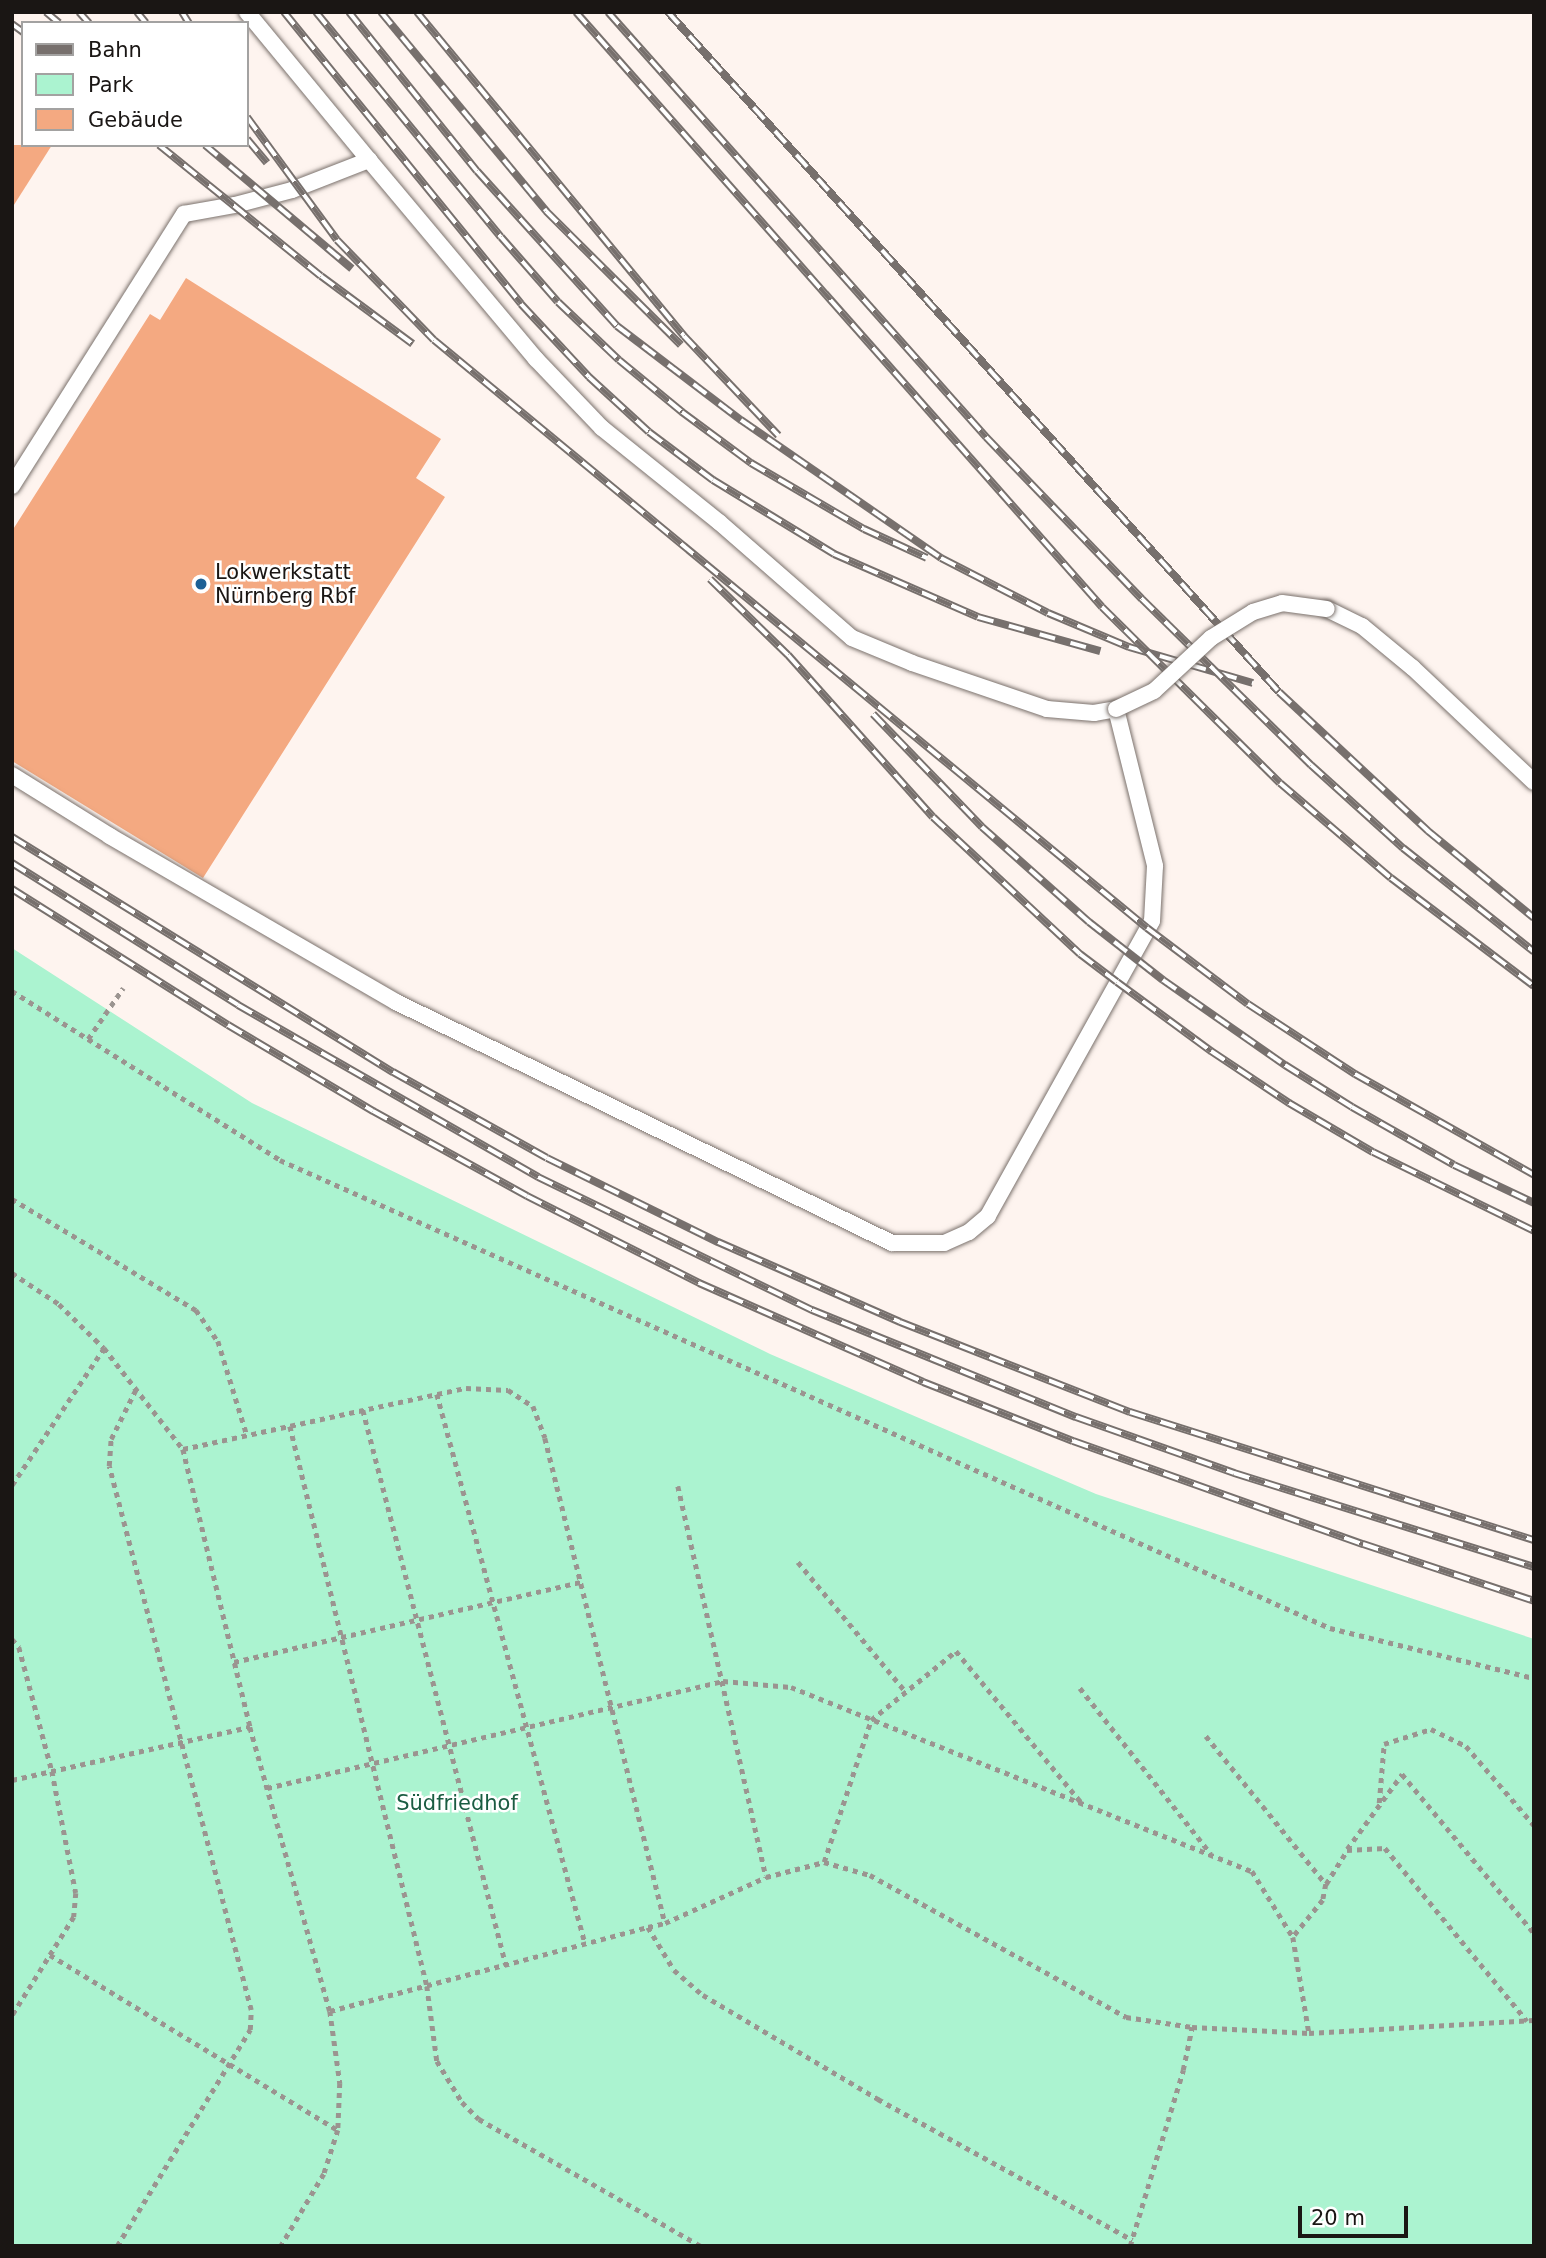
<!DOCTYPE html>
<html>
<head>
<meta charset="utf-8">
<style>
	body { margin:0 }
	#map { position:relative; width:1546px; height:2258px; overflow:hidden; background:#fef4ef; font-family:"DejaVu Sans",sans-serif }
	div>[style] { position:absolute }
	.green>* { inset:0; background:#abf3d0 }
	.building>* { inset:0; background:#f4a981 }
	.path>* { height:4.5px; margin-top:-2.25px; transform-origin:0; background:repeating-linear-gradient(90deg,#9b9490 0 5px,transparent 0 10px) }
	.roads { filter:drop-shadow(0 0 2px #7a716c) drop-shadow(0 0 2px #7a716c) }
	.lane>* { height:16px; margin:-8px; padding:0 8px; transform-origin:8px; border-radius:8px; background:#fff }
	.rail>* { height:8px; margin-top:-4px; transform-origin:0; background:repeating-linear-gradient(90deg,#fff 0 16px,#77706d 0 32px); box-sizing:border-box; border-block:2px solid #77706d }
	.bridges { filter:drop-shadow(0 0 2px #7a716c) drop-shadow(0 0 2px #7a716c) }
	.lane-bridge>* { height:16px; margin:-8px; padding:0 8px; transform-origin:8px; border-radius:8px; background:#fff }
	.dots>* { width:19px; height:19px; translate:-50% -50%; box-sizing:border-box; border:4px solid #fff; border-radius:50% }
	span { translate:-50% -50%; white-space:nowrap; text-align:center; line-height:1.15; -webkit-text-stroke:5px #fff; paint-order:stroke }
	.poi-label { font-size:21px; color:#1a1614 }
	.left { translate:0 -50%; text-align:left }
	.park-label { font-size:21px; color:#1a5c42 }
	.frame { position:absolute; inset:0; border:14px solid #1a1614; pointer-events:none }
	.legend { position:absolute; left:21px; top:21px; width:228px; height:126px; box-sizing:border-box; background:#fff; border:2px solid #a3a2a1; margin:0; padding:9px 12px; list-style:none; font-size:21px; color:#1a1614 }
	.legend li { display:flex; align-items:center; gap:14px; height:35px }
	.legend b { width:35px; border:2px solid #a3a2a1 }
	.scale { position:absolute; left:1298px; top:2206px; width:110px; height:32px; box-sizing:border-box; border:4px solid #1a1614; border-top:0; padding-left:9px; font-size:21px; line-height:24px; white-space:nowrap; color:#1a1614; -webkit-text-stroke:5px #fff; paint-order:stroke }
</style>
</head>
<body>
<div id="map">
	<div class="green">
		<div style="clip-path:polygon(12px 948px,252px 1103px,770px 1354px,1096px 1494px,1534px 1639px,1534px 2246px,12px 2246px)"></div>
	</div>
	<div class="building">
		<div style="clip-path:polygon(12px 145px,52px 145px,12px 208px)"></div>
		<div style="clip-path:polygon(186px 278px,441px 439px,416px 478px,445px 497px,203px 878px,12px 761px,12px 531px,150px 314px,160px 320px)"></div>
	</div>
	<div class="path">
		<div style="left:12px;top:991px;width:317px;rotate:32.2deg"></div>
		<div style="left:280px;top:1160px;width:1150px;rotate:24.02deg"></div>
		<div style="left:1330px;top:1628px;width:210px;rotate:13.8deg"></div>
		<div style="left:88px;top:1039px;width:62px;rotate:-55.5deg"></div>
		<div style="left:12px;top:1199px;width:215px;rotate:31.1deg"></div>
		<div style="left:196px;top:1310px;width:38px;rotate:55deg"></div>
		<div style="left:218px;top:1341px;width:98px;rotate:72.9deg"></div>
		<div style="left:12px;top:1273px;width:56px;rotate:33.4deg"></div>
		<div style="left:59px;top:1304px;width:63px;rotate:44.4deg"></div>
		<div style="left:104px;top:1348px;width:128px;rotate:52deg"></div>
		<div style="left:183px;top:1449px;width:286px;rotate:76.4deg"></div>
		<div style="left:250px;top:1727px;width:295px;rotate:74.3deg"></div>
		<div style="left:330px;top:2011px;width:73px;rotate:82.1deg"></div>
		<div style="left:340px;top:2083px;width:47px;rotate:92.4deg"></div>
		<div style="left:338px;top:2130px;width:46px;rotate:107.7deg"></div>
		<div style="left:324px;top:2174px;width:84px;rotate:120.8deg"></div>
		<div style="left:437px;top:1394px;width:569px;rotate:74.91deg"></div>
		<div style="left:363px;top:1410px;width:573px;rotate:75.55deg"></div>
		<div style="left:290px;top:1426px;width:577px;rotate:76.25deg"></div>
		<div style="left:427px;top:1986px;width:76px;rotate:82.4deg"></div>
		<div style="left:437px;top:2061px;width:48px;rotate:58.6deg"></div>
		<div style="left:462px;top:2102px;width:24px;rotate:45deg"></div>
		<div style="left:479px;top:2119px;width:256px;rotate:29.8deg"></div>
		<div style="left:183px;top:1449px;width:289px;rotate:-12.2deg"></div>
		<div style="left:466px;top:1388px;width:42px;rotate:2.7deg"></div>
		<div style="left:508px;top:1390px;width:30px;rotate:33deg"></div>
		<div style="left:533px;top:1406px;width:34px;rotate:69deg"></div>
		<div style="left:545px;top:1438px;width:500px;rotate:76.1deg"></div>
		<div style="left:12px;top:1485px;width:165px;rotate:-56.1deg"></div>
		<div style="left:678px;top:1486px;width:401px;rotate:77.3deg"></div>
		<div style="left:798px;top:1562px;width:169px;rotate:50.3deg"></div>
		<div style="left:12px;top:1639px;width:11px;rotate:49deg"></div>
		<div style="left:19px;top:1647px;width:128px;rotate:75.1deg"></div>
		<div style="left:52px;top:1771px;width:124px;rotate:78.9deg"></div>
		<div style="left:76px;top:1893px;width:24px;rotate:95deg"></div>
		<div style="left:74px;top:1917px;width:117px;rotate:122.1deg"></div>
		<div style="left:234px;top:1662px;width:356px;rotate:-13deg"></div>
		<div style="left:1080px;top:1688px;width:211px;rotate:51.7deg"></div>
		<div style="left:1206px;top:1736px;width:191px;rotate:51deg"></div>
		<div style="left:1326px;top:1884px;width:16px;rotate:101deg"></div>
		<div style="left:1323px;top:1900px;width:48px;rotate:129deg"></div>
		<div style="left:12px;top:1780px;width:244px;rotate:-12.6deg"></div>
		<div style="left:267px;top:1788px;width:468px;rotate:-13.2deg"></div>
		<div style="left:723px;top:1681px;width:68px;rotate:5deg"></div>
		<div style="left:791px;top:1687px;width:496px;rotate:21.8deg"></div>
		<div style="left:1252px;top:1871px;width:78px;rotate:58.2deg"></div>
		<div style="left:1293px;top:1937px;width:97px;rotate:80.5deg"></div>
		<div style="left:1379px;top:1803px;width:59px;rotate:-85.2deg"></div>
		<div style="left:1384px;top:1744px;width:49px;rotate:-17.7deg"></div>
		<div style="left:1431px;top:1729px;width:39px;rotate:26deg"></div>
		<div style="left:1466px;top:1746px;width:104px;rotate:49.3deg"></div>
		<div style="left:1347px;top:1849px;width:93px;rotate:-53.7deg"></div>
		<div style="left:1402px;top:1774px;width:207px;rotate:50.3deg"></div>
		<div style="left:824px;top:1862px;width:150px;rotate:-71.7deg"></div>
		<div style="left:871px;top:1720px;width:109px;rotate:-39.1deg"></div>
		<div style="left:956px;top:1651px;width:196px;rotate:50.4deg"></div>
		<div style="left:1326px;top:1884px;width:40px;rotate:-58deg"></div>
		<div style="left:1347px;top:1850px;width:38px;rotate:-3deg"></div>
		<div style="left:1385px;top:1848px;width:224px;rotate:50.6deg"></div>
		<div style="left:648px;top:1927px;width:17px;rotate:-13deg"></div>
		<div style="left:665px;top:1923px;width:111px;rotate:-24.5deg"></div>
		<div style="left:766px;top:1877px;width:60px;rotate:-14.5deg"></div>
		<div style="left:824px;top:1862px;width:48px;rotate:15.8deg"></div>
		<div style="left:870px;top:1875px;width:293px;rotate:29deg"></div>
		<div style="left:1126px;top:2017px;width:67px;rotate:8.6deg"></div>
		<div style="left:1192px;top:2027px;width:117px;rotate:2.9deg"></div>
		<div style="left:1309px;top:2033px;width:225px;rotate:-3.3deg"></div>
		<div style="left:50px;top:1955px;width:337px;rotate:31.3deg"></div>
		<div style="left:330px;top:2011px;width:329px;rotate:-14.8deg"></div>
		<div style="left:648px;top:1927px;width:50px;rotate:58.8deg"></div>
		<div style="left:674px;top:1970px;width:38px;rotate:41deg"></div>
		<div style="left:703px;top:1995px;width:204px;rotate:30.7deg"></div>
		<div style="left:878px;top:2099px;width:291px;rotate:29deg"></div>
		<div style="left:117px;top:2246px;width:254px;rotate:-58.4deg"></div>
		<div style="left:250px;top:2030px;width:20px;rotate:-87deg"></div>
		<div style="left:251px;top:2010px;width:562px;rotate:-104.63deg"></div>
		<div style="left:109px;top:1466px;width:27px;rotate:-86deg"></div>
		<div style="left:111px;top:1439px;width:56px;rotate:-63.4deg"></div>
		<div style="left:1130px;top:2246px;width:184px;rotate:-73.2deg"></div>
		<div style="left:1183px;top:2070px;width:44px;rotate:-78.2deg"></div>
	</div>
	<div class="roads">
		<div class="lane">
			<div style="left:247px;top:12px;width:192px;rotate:50.5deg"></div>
			<div style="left:12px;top:486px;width:322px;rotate:-57.7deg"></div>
			<div style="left:184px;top:214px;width:52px;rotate:-10deg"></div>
			<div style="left:235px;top:205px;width:59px;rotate:-14.7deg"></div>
			<div style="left:292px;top:190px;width:83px;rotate:-21.3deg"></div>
			<div style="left:369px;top:160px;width:260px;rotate:50deg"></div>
			<div style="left:536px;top:359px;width:95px;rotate:46.3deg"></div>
			<div style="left:602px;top:428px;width:150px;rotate:38.8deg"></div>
			<div style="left:719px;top:522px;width:176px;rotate:41.1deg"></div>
			<div style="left:852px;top:638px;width:65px;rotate:22.6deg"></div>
			<div style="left:912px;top:663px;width:143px;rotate:18.8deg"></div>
			<div style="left:1047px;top:709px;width:47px;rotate:4.9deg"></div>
			<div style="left:1094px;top:713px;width:22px;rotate:-10deg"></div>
			<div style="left:1116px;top:709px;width:162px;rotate:76deg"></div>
			<div style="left:1155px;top:866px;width:55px;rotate:93.1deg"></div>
			<div style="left:1152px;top:921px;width:338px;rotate:119.1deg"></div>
			<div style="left:988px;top:1216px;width:25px;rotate:140deg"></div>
			<div style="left:969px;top:1232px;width:27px;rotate:156deg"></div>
			<div style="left:944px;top:1243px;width:52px;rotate:180deg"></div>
			<div style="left:892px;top:1243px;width:551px;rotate:-154.09deg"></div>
			<div style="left:396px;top:1002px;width:331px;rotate:-149.9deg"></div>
			<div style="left:110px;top:836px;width:115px;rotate:-148.1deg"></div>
			<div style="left:1327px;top:609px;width:39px;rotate:26deg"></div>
			<div style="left:1362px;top:626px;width:66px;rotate:39.5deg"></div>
			<div style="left:1413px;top:668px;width:166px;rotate:43.3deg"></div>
		</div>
	</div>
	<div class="rail">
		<div style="left:46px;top:12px;width:17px;rotate:40deg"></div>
		<div style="left:79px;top:12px;width:15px;rotate:48deg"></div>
		<div style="left:137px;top:12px;width:14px;rotate:51deg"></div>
		<div style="left:182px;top:12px;width:13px;rotate:58deg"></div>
		<div style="left:284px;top:12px;width:376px;rotate:50.9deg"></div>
		<div style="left:521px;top:304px;width:100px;rotate:47deg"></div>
		<div style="left:589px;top:377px;width:81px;rotate:42.5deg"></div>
		<div style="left:649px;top:432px;width:80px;rotate:36.9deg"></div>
		<div style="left:713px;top:480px;width:142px;rotate:31.4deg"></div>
		<div style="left:834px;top:554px;width:157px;rotate:23.6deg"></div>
		<div style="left:978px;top:617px;width:127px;rotate:15.6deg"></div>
		<div style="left:316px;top:12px;width:291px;rotate:50.6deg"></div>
		<div style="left:501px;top:237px;width:86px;rotate:48.8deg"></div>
		<div style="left:558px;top:302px;width:84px;rotate:43.6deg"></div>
		<div style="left:619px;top:360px;width:82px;rotate:39.5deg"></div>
		<div style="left:682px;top:412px;width:86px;rotate:36.5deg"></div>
		<div style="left:751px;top:463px;width:131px;rotate:30.3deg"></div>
		<div style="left:864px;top:529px;width:69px;rotate:24.7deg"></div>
		<div style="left:349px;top:12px;width:204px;rotate:51.2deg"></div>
		<div style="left:477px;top:171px;width:209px;rotate:47.9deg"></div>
		<div style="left:617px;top:326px;width:156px;rotate:37.2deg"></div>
		<div style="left:741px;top:420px;width:243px;rotate:34.6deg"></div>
		<div style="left:941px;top:558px;width:120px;rotate:27.2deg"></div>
		<div style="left:1048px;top:613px;width:88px;rotate:22.8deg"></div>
		<div style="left:1129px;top:647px;width:129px;rotate:16.2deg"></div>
		<div style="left:381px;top:12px;width:259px;rotate:50.3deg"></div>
		<div style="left:546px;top:211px;width:190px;rotate:44.8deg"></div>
		<div style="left:417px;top:12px;width:420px;rotate:50.5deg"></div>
		<div style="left:684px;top:336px;width:137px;rotate:46.5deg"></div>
		<div style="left:576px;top:12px;width:794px;rotate:48.52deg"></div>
		<div style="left:1102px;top:607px;width:250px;rotate:44.7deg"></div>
		<div style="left:1280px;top:783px;width:146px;rotate:40.6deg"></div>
		<div style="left:1391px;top:878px;width:179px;rotate:37.1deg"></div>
		<div style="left:608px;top:12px;width:569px;rotate:48.35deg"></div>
		<div style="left:986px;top:437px;width:225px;rotate:46.1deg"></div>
		<div style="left:1142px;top:599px;width:237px;rotate:44.5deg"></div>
		<div style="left:1311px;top:765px;width:124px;rotate:42.1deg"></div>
		<div style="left:1403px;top:848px;width:167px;rotate:38.4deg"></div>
		<div style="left:668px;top:12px;width:914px;rotate:48.06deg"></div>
		<div style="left:1279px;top:692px;width:204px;rotate:43deg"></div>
		<div style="left:1428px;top:831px;width:137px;rotate:39.4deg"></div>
		<div style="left:12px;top:24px;width:14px;rotate:36deg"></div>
		<div style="left:247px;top:117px;width:152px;rotate:53.8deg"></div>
		<div style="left:337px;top:240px;width:139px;rotate:45.9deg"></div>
		<div style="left:434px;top:340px;width:924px;rotate:39.51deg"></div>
		<div style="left:1147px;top:928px;width:126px;rotate:37deg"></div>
		<div style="left:1248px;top:1004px;width:128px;rotate:33.2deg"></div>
		<div style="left:1355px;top:1074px;width:206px;rotate:29.4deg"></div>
		<div style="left:247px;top:139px;width:31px;rotate:50deg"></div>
		<div style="left:159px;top:145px;width:208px;rotate:39deg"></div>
		<div style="left:321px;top:276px;width:114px;rotate:36.5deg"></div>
		<div style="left:205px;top:145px;width:192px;rotate:40.1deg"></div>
		<div style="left:710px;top:579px;width:109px;rotate:44.3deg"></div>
		<div style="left:788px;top:655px;width:217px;rotate:48.2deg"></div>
		<div style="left:933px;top:817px;width:201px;rotate:43deg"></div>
		<div style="left:1080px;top:954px;width:46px;rotate:37.1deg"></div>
		<div style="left:1117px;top:982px;width:117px;rotate:36.3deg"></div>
		<div style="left:1211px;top:1051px;width:94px;rotate:33.7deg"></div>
		<div style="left:1289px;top:1103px;width:97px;rotate:30.3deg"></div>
		<div style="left:1373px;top:1152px;width:179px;rotate:26.1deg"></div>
		<div style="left:873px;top:714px;width:157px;rotate:46deg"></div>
		<div style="left:982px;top:827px;width:143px;rotate:41.6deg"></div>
		<div style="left:1089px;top:922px;width:94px;rotate:38.1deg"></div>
		<div style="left:1163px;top:980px;width:149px;rotate:34.9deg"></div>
		<div style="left:1285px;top:1065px;width:79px;rotate:32.1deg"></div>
		<div style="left:1352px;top:1107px;width:117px;rotate:29.6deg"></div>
		<div style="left:1454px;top:1165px;width:89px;rotate:25.4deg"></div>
		<div style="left:12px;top:837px;width:448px;rotate:31.7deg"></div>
		<div style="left:393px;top:1072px;width:176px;rotate:29.2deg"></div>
		<div style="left:547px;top:1158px;width:191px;rotate:26.2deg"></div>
		<div style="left:718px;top:1242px;width:199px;rotate:23.7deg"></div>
		<div style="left:900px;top:1322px;width:247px;rotate:21.4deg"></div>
		<div style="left:1130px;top:1412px;width:424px;rotate:17.6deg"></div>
		<div style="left:12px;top:863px;width:267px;rotate:32.1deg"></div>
		<div style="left:238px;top:1005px;width:346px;rotate:29.8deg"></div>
		<div style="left:538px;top:1177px;width:305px;rotate:25.9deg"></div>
		<div style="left:812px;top:1310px;width:285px;rotate:22.1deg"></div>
		<div style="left:1076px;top:1417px;width:168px;rotate:19.5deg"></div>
		<div style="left:1234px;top:1473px;width:314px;rotate:17.4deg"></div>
		<div style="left:12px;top:889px;width:255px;rotate:32.2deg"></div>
		<div style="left:228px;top:1025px;width:169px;rotate:30.7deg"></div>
		<div style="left:373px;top:1111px;width:176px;rotate:28.9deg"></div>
		<div style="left:527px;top:1196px;width:193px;rotate:26.8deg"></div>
		<div style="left:699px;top:1283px;width:245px;rotate:23.8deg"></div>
		<div style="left:923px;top:1382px;width:161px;rotate:21.5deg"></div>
		<div style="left:1073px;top:1441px;width:308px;rotate:19.6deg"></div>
		<div style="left:1363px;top:1544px;width:180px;rotate:18.4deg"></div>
	</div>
	<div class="bridges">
		<div class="lane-bridge">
			<div style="left:1116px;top:709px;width:42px;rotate:-25.3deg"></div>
			<div style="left:1154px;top:691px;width:78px;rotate:-42.9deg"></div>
			<div style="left:1211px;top:638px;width:49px;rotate:-31.8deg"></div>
			<div style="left:1253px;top:612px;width:30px;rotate:-17deg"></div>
			<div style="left:1282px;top:603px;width:45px;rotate:7.6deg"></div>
		</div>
	</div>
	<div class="dots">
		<div style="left:201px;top:584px;background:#1d6095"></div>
	</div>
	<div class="poi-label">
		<span class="left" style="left:215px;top:584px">Lokwerkstatt<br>Nürnberg Rbf</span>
	</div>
	<div class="park-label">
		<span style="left:457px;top:1803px">Südfriedhof</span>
	</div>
	<div class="frame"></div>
	<ul class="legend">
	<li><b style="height:9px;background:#77706d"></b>Bahn</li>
	<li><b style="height:19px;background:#abf3d0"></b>Park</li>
	<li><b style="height:19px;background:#f4a981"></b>Gebäude</li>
	</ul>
	<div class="scale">20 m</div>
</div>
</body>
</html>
